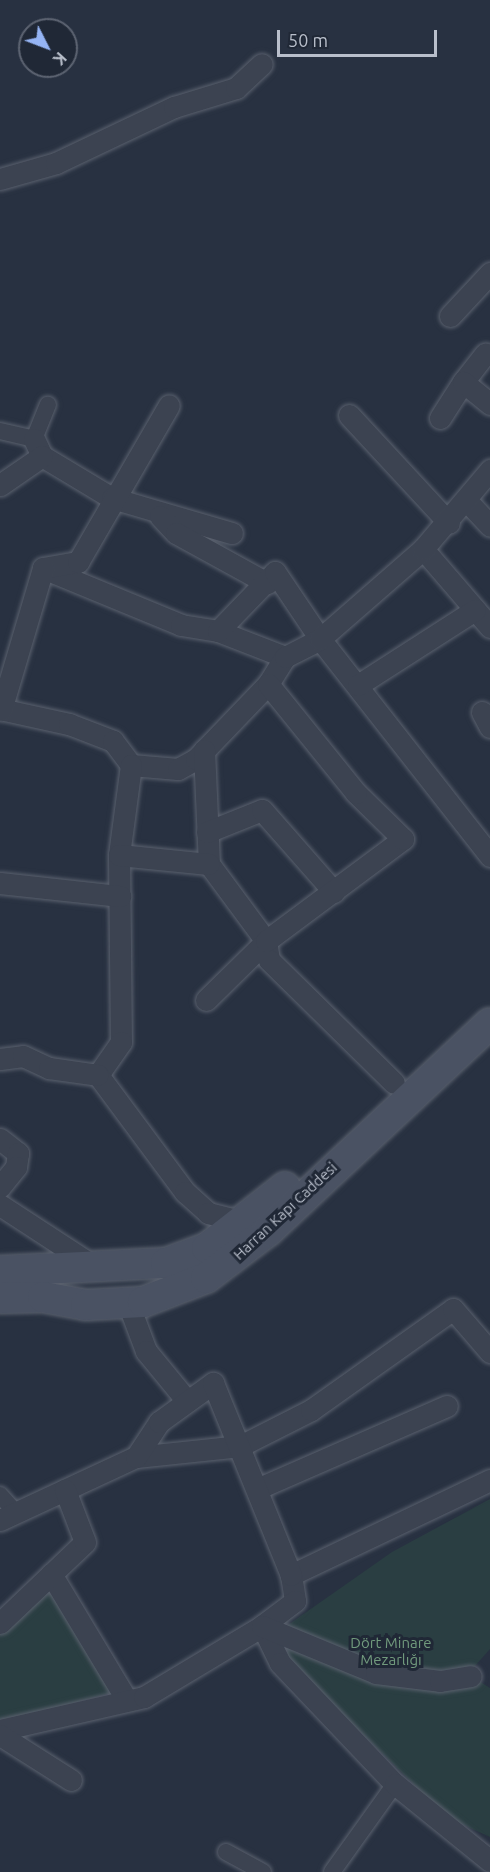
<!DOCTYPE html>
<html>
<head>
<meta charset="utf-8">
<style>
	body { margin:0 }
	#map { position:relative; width:490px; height:1872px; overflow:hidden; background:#283141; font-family:Ubuntu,sans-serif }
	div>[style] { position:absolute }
	.green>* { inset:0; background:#2a3e42 }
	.roads { filter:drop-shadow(0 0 2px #5a616e) drop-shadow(0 0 2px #5a616e) }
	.pedestrian>* { height:16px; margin:-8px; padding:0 8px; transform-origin:8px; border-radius:8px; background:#3c4351 }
	.minor>* { height:21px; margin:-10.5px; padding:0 10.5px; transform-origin:10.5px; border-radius:10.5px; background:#3c4351 }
	.secondary>* { height:30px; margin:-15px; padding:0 15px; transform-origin:15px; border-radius:15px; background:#4a5263 }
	span { translate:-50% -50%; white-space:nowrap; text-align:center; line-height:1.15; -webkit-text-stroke:6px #202836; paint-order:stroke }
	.street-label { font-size:15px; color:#b9bfcb }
	.park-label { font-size:15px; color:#719a7d }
	.north { position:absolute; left:18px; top:18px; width:60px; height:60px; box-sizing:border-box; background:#202836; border:2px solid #5d6472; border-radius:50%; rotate:132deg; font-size:16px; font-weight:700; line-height:24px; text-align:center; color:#b9bfcb }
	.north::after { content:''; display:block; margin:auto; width:21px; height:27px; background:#95b4f4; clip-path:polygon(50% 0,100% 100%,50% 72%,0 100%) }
	.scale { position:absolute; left:277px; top:30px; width:160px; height:27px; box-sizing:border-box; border:3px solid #b9bfcb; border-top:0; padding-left:8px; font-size:18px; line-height:21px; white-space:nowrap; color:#b9bfcb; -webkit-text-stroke:4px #202836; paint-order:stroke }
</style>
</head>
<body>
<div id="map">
	<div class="green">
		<div style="clip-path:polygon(490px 1499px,490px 1649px,468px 1674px,490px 1688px,490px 1837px,448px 1818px,287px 1660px,285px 1627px,392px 1552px)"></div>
		<div style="clip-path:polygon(51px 1581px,118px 1691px,0 1723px,0 1631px)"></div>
	</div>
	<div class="roads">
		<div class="pedestrian">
			<div style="left:0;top:431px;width:35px;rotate:13deg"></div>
			<div style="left:34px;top:439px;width:37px;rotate:-68deg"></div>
			<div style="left:0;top:1495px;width:24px;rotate:48deg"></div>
			<div style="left:226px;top:1852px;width:42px;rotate:28.4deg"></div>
			<div style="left:332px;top:1872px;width:108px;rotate:-54.4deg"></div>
		</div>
		<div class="minor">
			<div style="left:0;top:179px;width:58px;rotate:-15.9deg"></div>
			<div style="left:56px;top:163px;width:131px;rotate:-25.4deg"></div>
			<div style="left:174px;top:107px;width:65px;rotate:-17deg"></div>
			<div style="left:236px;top:88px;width:35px;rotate:-43deg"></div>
			<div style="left:450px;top:316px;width:59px;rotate:-47.1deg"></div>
			<div style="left:463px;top:382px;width:36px;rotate:-52deg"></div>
			<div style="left:349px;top:415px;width:147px;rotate:47.2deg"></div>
			<div style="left:440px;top:418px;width:43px;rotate:-57.4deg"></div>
			<div style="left:463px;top:382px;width:35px;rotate:39deg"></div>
			<div style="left:34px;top:439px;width:19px;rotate:65deg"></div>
			<div style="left:42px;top:456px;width:82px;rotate:31deg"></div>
			<div style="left:112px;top:498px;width:125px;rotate:16.3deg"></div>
			<div style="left:0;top:485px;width:51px;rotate:-34.6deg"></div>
			<div style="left:467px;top:501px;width:34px;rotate:47deg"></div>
			<div style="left:160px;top:516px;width:23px;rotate:47deg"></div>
			<div style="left:176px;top:533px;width:104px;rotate:28.8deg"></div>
			<div style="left:423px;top:549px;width:103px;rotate:49.3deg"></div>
			<div style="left:43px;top:568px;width:149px;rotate:22.4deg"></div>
			<div style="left:181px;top:625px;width:37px;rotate:9deg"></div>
			<div style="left:218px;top:631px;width:72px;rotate:21.2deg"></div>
			<div style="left:43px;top:568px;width:36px;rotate:-10deg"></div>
			<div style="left:78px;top:562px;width:181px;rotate:-59.9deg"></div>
			<div style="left:218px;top:631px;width:82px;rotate:-46deg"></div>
			<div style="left:275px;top:572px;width:81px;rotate:56.1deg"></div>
			<div style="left:320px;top:639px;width:276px;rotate:51.9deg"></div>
			<div style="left:358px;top:685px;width:139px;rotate:-32.7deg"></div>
			<div style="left:0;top:709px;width:71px;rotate:12.3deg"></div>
			<div style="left:69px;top:724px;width:47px;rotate:21.1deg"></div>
			<div style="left:113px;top:741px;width:30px;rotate:53deg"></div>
			<div style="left:131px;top:765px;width:47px;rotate:4.9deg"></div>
			<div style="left:178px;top:769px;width:21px;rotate:-29deg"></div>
			<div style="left:196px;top:759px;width:104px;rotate:-46.2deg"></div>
			<div style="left:268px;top:684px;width:32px;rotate:-58deg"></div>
			<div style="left:285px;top:657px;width:39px;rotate:-27deg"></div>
			<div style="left:320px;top:639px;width:137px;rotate:-41.1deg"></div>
			<div style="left:423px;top:549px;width:104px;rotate:-49.7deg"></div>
			<div style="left:1px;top:710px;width:148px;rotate:-73.5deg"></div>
			<div style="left:482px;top:712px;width:17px;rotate:62deg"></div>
			<div style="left:204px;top:750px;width:114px;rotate:87.5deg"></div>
			<div style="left:209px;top:864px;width:96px;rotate:53.5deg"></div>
			<div style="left:266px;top:941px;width:19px;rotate:81deg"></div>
			<div style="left:269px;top:960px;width:175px;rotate:44.5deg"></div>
			<div style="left:131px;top:765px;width:91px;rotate:97.6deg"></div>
			<div style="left:119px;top:855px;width:187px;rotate:89.4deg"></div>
			<div style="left:121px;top:1042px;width:40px;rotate:124.9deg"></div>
			<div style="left:98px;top:1075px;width:146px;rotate:53.4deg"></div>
			<div style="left:185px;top:1192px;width:31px;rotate:42deg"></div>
			<div style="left:208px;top:1213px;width:36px;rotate:14deg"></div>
			<div style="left:207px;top:832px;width:59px;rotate:-21.8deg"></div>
			<div style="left:262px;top:810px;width:109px;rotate:48.7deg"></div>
			<div style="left:119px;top:855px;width:90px;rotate:5.7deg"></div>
			<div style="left:0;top:883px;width:121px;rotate:6.2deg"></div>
			<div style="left:206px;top:1000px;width:84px;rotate:-44.5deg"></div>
			<div style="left:266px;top:941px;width:171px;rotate:-36.7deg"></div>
			<div style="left:403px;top:839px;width:66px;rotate:-135.6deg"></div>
			<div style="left:356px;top:793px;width:140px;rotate:-128.9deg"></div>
			<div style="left:0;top:1059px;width:23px;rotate:-7deg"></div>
			<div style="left:23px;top:1056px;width:29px;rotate:25deg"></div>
			<div style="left:49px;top:1068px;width:49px;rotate:8.1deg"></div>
			<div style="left:0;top:1139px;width:23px;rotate:38deg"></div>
			<div style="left:18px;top:1153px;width:14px;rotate:98deg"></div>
			<div style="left:16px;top:1167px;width:26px;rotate:129deg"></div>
			<div style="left:0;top:1205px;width:113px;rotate:33.1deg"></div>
			<div style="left:128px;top:1303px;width:51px;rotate:69.4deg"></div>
			<div style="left:146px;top:1351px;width:65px;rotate:50.6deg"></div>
			<div style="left:136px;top:1457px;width:105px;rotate:-6deg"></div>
			<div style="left:240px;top:1446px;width:80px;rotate:-26.9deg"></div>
			<div style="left:311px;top:1410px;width:174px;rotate:-35.4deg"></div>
			<div style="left:453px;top:1309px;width:57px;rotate:49.3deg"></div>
			<div style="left:490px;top:1480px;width:221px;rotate:154.5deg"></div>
			<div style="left:291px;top:1575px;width:26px;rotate:81deg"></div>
			<div style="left:295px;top:1601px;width:41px;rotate:142.9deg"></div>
			<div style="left:262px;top:1626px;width:41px;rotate:64.1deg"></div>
			<div style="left:280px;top:1663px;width:167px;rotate:46.5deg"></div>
			<div style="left:395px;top:1784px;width:122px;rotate:39deg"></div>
			<div style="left:259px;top:1488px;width:205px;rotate:-23.6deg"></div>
			<div style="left:0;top:1520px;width:150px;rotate:-24.9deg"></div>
			<div style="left:136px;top:1457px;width:42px;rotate:-56.7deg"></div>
			<div style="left:159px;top:1422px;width:67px;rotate:-35.8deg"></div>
			<div style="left:213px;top:1383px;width:207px;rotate:67.9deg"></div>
			<div style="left:51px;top:1574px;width:146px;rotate:59deg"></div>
			<div style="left:0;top:1623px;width:117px;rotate:-43.6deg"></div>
			<div style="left:85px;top:1542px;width:56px;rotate:-111deg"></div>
			<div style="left:0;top:1730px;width:148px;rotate:-12.9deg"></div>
			<div style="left:144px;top:1697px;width:138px;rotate:-31deg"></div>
			<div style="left:262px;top:1626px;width:123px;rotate:22.4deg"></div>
			<div style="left:376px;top:1673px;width:64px;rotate:7.1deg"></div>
			<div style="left:440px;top:1681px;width:31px;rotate:-9deg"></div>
			<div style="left:0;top:1735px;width:84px;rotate:32.4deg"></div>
		</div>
		<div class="secondary">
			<div style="left:0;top:1271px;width:166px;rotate:-2.8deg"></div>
			<div style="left:166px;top:1263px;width:44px;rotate:-20.1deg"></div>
			<div style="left:207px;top:1248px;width:99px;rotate:-38deg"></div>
			<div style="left:0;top:1298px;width:43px;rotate:-1.3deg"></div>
			<div style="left:43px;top:1297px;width:44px;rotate:10.5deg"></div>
			<div style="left:86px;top:1305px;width:57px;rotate:-3deg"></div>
			<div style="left:143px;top:1302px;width:67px;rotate:-20.9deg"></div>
			<div style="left:206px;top:1278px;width:78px;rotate:-37.2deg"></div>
			<div style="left:268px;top:1231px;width:304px;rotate:-43.1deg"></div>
		</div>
	</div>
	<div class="street-label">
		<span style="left:285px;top:1211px;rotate:-43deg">Harran Kapı Caddesi</span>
	</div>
	<div class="park-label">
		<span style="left:391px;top:1651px">Dört Minare<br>Mezarlığı</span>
	</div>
	<div class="north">K</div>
	<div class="scale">50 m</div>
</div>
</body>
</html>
